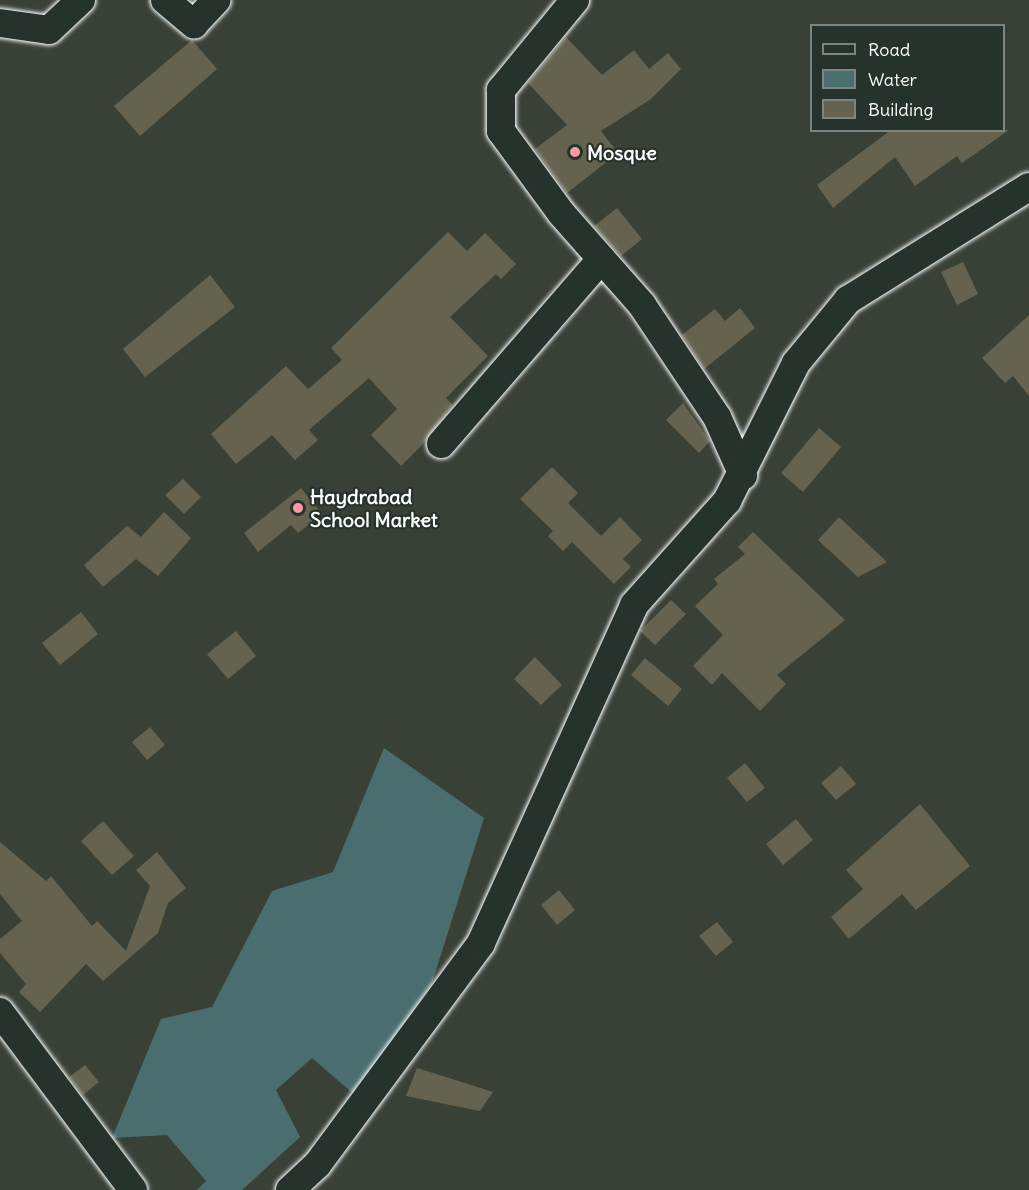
<!DOCTYPE html>
<html>
<head>
<meta charset="utf-8">
<style>
	body { margin:0 }
	#map { position:relative; width:1029px; height:1190px; overflow:hidden; background:#394137; font-family:Delius,sans-serif }
	div>[style] { position:absolute }
	.water>* { inset:0; background:#4a6e70 }
	.building>* { inset:0; background:#65634f }
	.roads { filter:drop-shadow(0 0 2px #fff) drop-shadow(0 0 2px #fff) }
	.minor>* { height:28px; margin:-14px; padding:0 14px; transform-origin:14px; border-radius:14px; background:#26332d }
	.dots>* { width:16px; height:16px; translate:-50% -50%; box-sizing:border-box; border:3px solid #26332d; border-radius:50% }
	span { translate:-50% -50%; white-space:nowrap; text-align:center; line-height:1.15; -webkit-text-stroke:4.5px #26332d; paint-order:stroke }
	.poi-label { font-size:20px; color:#fff; font-weight:700 }
	.left { translate:0 -50%; text-align:left }
	.legend { position:absolute; left:810px; top:24px; width:195px; height:108px; box-sizing:border-box; background:#26332d; border:2px solid #7d8581; margin:0; padding:8px 10px; list-style:none; font-size:18px; color:#fff }
	.legend li { display:flex; align-items:center; gap:12px; height:30px }
	.legend b { width:30px; border:2px solid #7d8581 }
</style>
</head>
<body>
<div id="map">
	<div class="water">
		<div style="clip-path:polygon(384px 748px,484px 818px,432px 983px,356px 1096px,312px 1058px,276px 1090px,300px 1137px,242px 1190px,197px 1190px,206px 1181px,167px 1135px,112px 1138px,161px 1019px,212px 1007px,272px 891px,333px 872px)"></div>
	</div>
	<div class="building">
		<div style="clip-path:polygon(566px 37px,602px 75px,634px 50px,649px 69px,668px 53px,681px 69px,651px 99px,601px 131px,618px 153px,567px 193px,535px 149px,567px 125px,528px 83px)"></div>
		<div style="clip-path:polygon(192px 40px,217px 69px,140px 136px,114px 106px)"></div>
		<div style="clip-path:polygon(891px 130px,1009px 130px,962px 163px,957px 156px,915px 186px,895px 157px,833px 208px,817px 185px)"></div>
		<div style="clip-path:polygon(617px 208px,642px 239px,621px 256px,594px 226px)"></div>
		<div style="clip-path:polygon(448px 232px,467px 251px,485px 233px,516px 264px,501px 279px,496px 274px,450px 317px,488px 356px,446px 398px,453px 405px,421px 446px,401px 466px,371px 435px,397px 409px,369px 378px,309px 430px,318px 440px,295px 460px,272px 435px,236px 464px,211px 434px,286px 366px,308px 389px,342px 360px,331px 348px)"></div>
		<div style="clip-path:polygon(963px 262px,978px 294px,957px 305px,941px 272px)"></div>
		<div style="clip-path:polygon(210px 275px,235px 307px,145px 377px,123px 349px)"></div>
		<div style="clip-path:polygon(740px 308px,755px 328px,704px 369px,682px 335px,715px 309px,725px 321px)"></div>
		<div style="clip-path:polygon(1029px 315px,1029px 396px,1013px 376px,1005px 383px,982px 358px)"></div>
		<div style="clip-path:polygon(683px 403px,710px 441px,699px 453px,666px 420px)"></div>
		<div style="clip-path:polygon(819px 428px,841px 447px,803px 492px,781px 473px)"></div>
		<div style="clip-path:polygon(552px 467px,578px 493px,568px 503px,601px 536px,620px 517px,642px 540px,623px 559px,631px 567px,614px 584px,572px 542px,563px 551px,548px 536px,553px 531px,520px 499px)"></div>
		<div style="clip-path:polygon(183px 479px,201px 497px,184px 514px,165px 495px)"></div>
		<div style="clip-path:polygon(301px 488px,322px 514px,298px 533px,291px 525px,258px 552px,244px 533px)"></div>
		<div style="clip-path:polygon(164px 512px,191px 538px,158px 576px,136px 559px,103px 587px,84px 565px,127px 526px,141px 537px)"></div>
		<div style="clip-path:polygon(839px 517px,887px 562px,858px 577px,818px 540px)"></div>
		<div style="clip-path:polygon(753px 532px,845px 620px,777px 675px,786px 684px,760px 711px,722px 673px,712px 685px,693px 666px,723px 635px,695px 606px,718px 584px,714px 579px,745px 554px,738px 547px)"></div>
		<div style="clip-path:polygon(671px 600px,686px 614px,655px 645px,640px 631px)"></div>
		<div style="clip-path:polygon(81px 612px,98px 634px,60px 665px,42px 643px)"></div>
		<div style="clip-path:polygon(236px 631px,256px 656px,228px 679px,207px 654px)"></div>
		<div style="clip-path:polygon(535px 657px,562px 685px,541px 705px,514px 679px)"></div>
		<div style="clip-path:polygon(645px 658px,682px 689px,668px 706px,631px 675px)"></div>
		<div style="clip-path:polygon(150px 727px,165px 745px,147px 760px,132px 742px)"></div>
		<div style="clip-path:polygon(745px 763px,765px 788px,747px 802px,727px 778px)"></div>
		<div style="clip-path:polygon(841px 766px,856px 784px,836px 800px,821px 783px)"></div>
		<div style="clip-path:polygon(920px 804px,970px 866px,916px 910px,902px 894px,849px 939px,831px 917px,863px 889px,846px 870px)"></div>
		<div style="clip-path:polygon(796px 819px,813px 840px,783px 865px,766px 844px)"></div>
		<div style="clip-path:polygon(103px 821px,134px 856px,112px 875px,81px 841px)"></div>
		<div style="clip-path:polygon(0 842px,46px 881px,51px 876px,92px 926px,97px 921px,126px 951px,150px 886px,136px 870px,157px 852px,186px 888px,168px 903px,158px 933px,103px 981px,86px 964px,40px 1012px,19px 992px,26px 984px,0 953px,0 939px,22px 921px,0 894px)"></div>
		<div style="clip-path:polygon(559px 890px,575px 910px,557px 925px,541px 905px)"></div>
		<div style="clip-path:polygon(717px 922px,733px 942px,716px 956px,699px 936px)"></div>
		<div style="clip-path:polygon(85px 1065px,99px 1082px,83px 1095px,69px 1077px)"></div>
		<div style="clip-path:polygon(417px 1068px,449px 1078px,493px 1092px,480px 1111px,406px 1096px)"></div>
	</div>
	<div class="roads">
		<div class="minor">
			<div style="left:165px;top:0;width:38px;rotate:40deg"></div>
			<div style="left:194px;top:24px;width:33px;rotate:-47deg"></div>
			<div style="left:575px;top:0;width:117px;rotate:129.4deg"></div>
			<div style="left:501px;top:90px;width:41px;rotate:90deg"></div>
			<div style="left:501px;top:131px;width:102px;rotate:53.8deg"></div>
			<div style="left:561px;top:213px;width:123px;rotate:48.6deg"></div>
			<div style="left:642px;top:305px;width:135px;rotate:56.2deg"></div>
			<div style="left:717px;top:417px;width:64px;rotate:65.9deg"></div>
			<div style="left:0;top:23px;width:49px;rotate:8.1deg"></div>
			<div style="left:49px;top:30px;width:44px;rotate:-43.2deg"></div>
			<div style="left:441px;top:444px;width:245px;rotate:-49.1deg"></div>
			<div style="left:0;top:1012px;width:222px;rotate:53.2deg"></div>
			<div style="left:290px;top:1190px;width:37px;rotate:-43deg"></div>
			<div style="left:317px;top:1165px;width:276px;rotate:-53.5deg"></div>
			<div style="left:481px;top:943px;width:371px;rotate:-65.6deg"></div>
			<div style="left:634px;top:605px;width:140px;rotate:-48.2deg"></div>
			<div style="left:727px;top:501px;width:154px;rotate:-63.4deg"></div>
			<div style="left:796px;top:363px;width:82px;rotate:-50.5deg"></div>
			<div style="left:848px;top:300px;width:213px;rotate:-32deg"></div>
		</div>
	</div>
	<div class="dots">
		<div style="left:575px;top:152px;background:#ff9aa2"></div>
		<div style="left:298px;top:508px;background:#ff9aa2"></div>
	</div>
	<div class="poi-label">
		<span class="left" style="left:587px;top:152px">Mosque</span>
		<span class="left" style="left:310px;top:508px">Haydrabad<br>School Market</span>
	</div>
	<ul class="legend">
	<li><b style="height:8px;background:#26332d"></b>Road</li>
	<li><b style="height:16px;background:#4a6e70"></b>Water</li>
	<li><b style="height:16px;background:#65634f"></b>Building</li>
	</ul>
</div>
</body>
</html>
